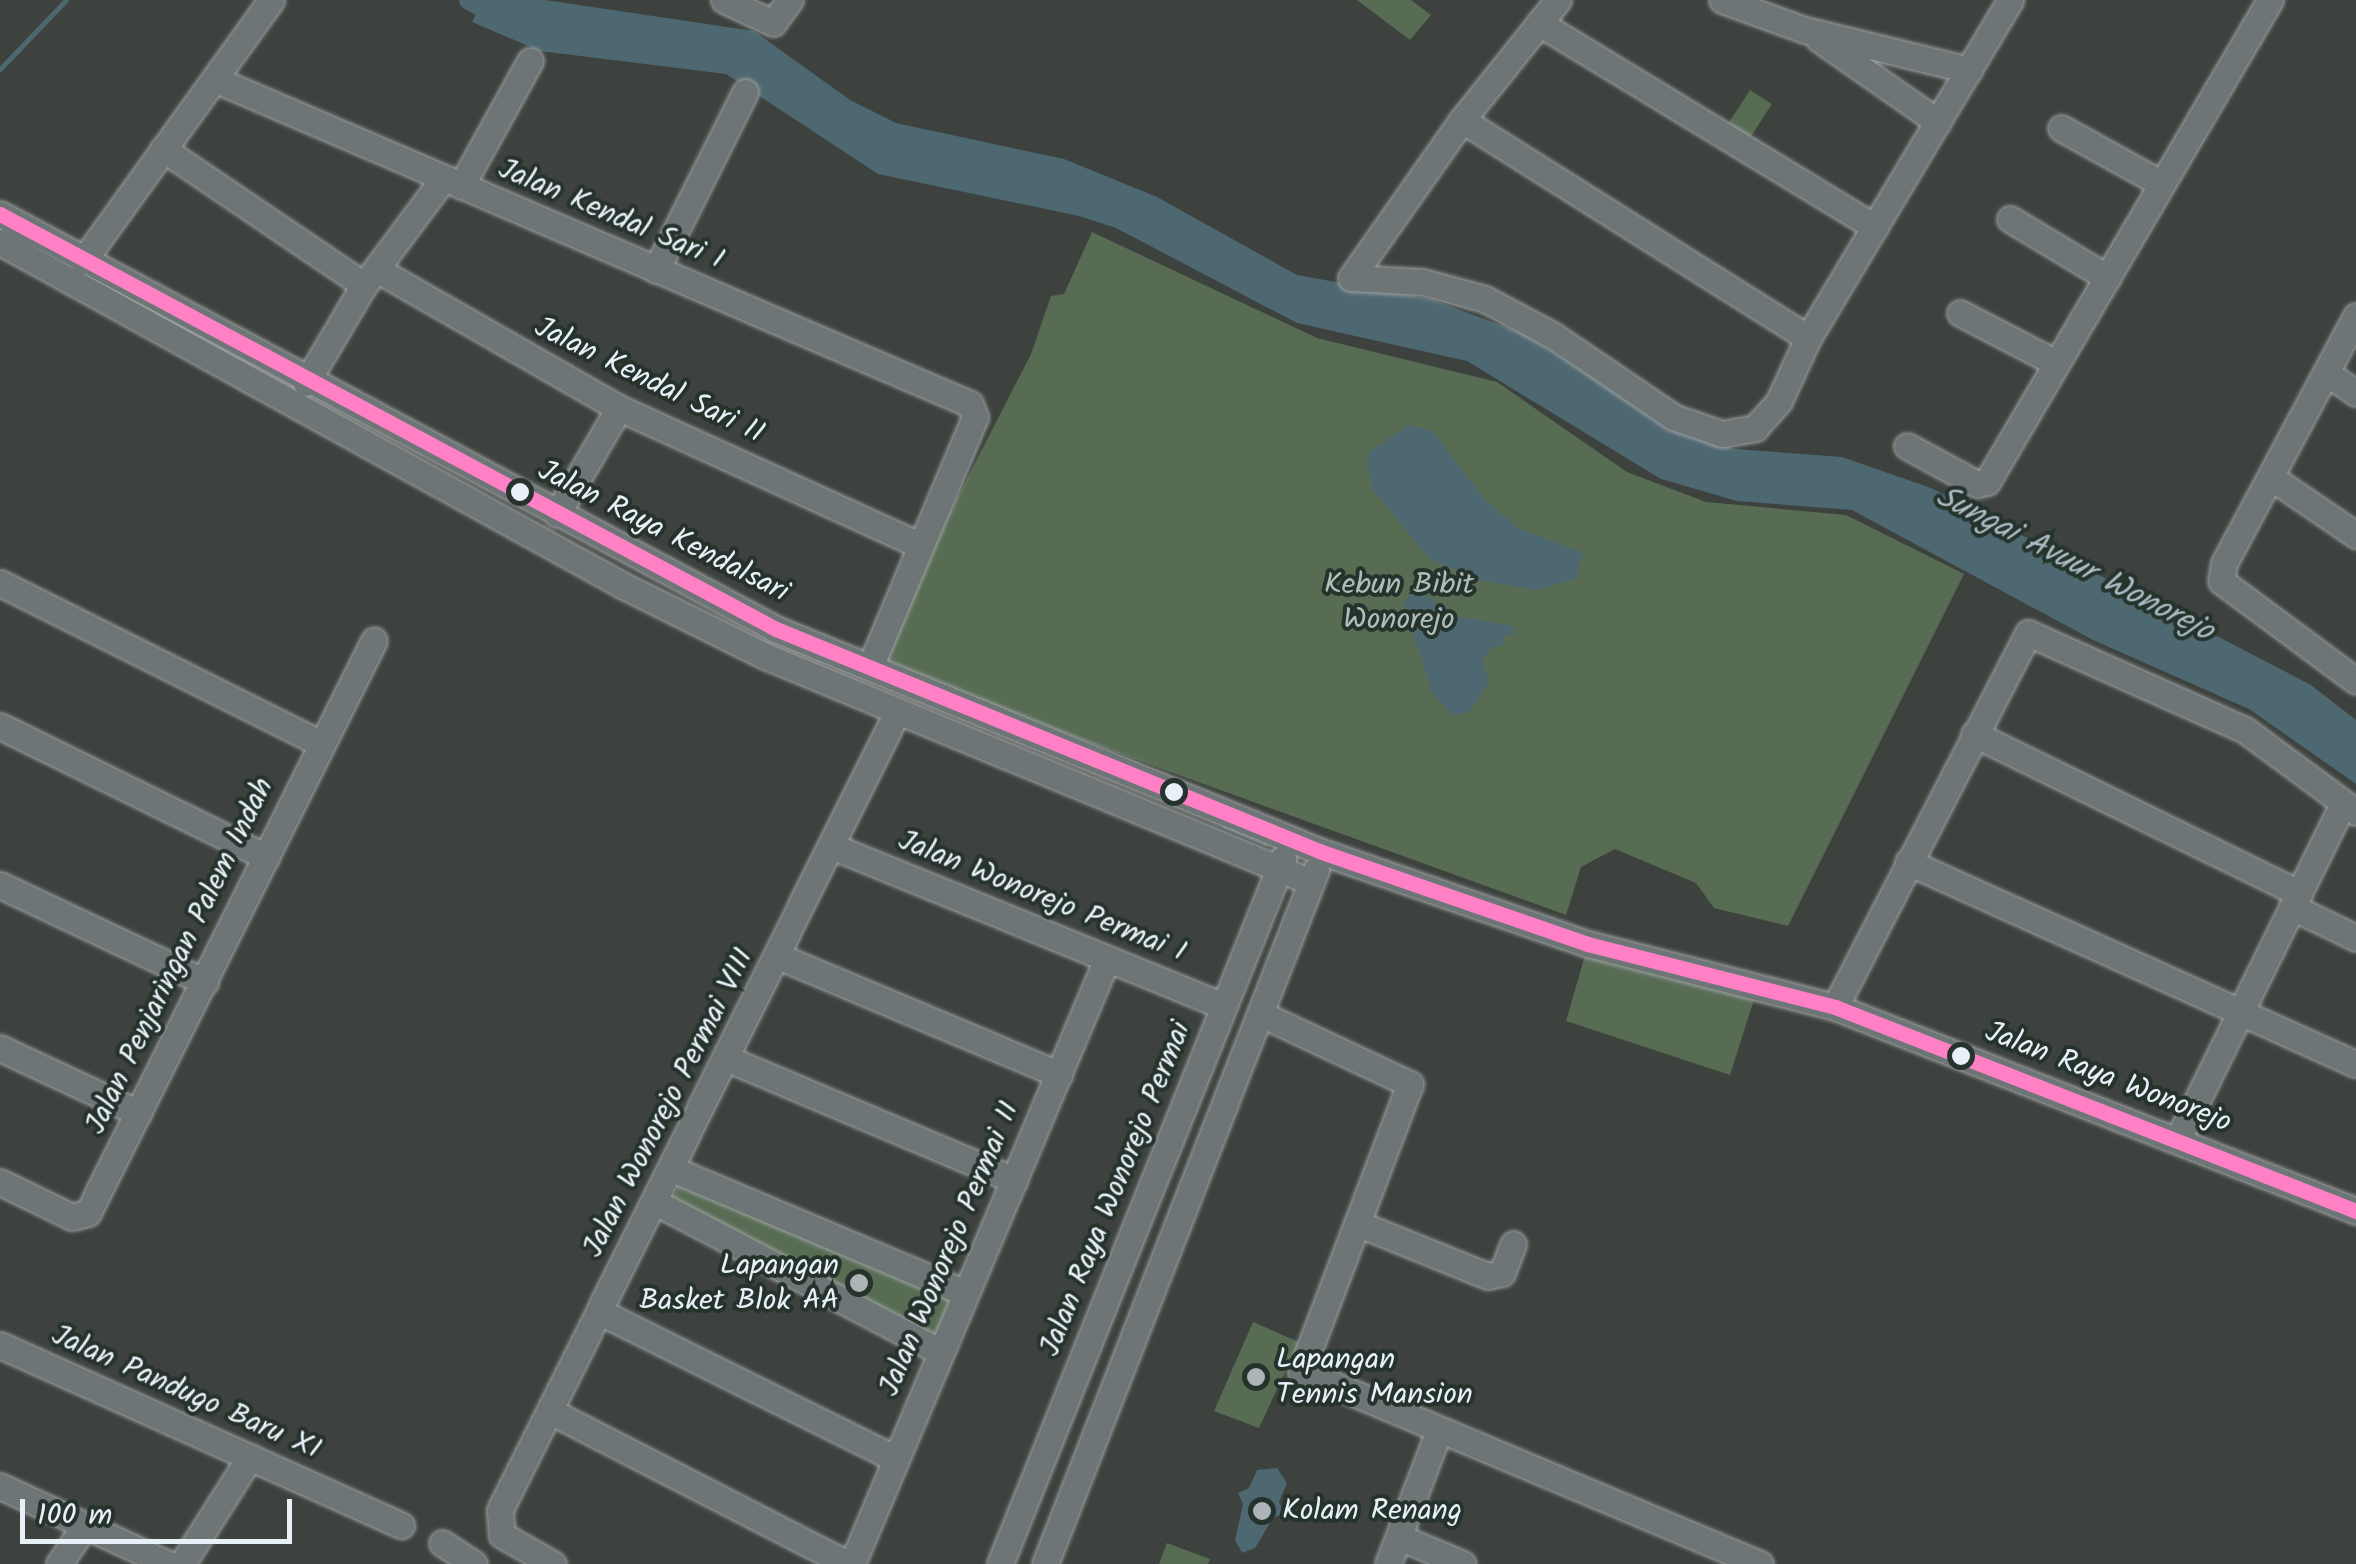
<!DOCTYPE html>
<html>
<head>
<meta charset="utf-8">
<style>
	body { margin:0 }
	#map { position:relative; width:2356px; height:1564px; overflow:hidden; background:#3d423e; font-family:Kalam,sans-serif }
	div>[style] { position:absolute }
	.green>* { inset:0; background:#576c53 }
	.water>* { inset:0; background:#4e6871 }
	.stream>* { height:5px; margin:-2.5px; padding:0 2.5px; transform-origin:2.5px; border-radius:2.5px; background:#4e6871 }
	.canal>* { height:20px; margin:-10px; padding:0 10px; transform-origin:10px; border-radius:10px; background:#4e6871 }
	.roads { filter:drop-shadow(0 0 2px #9ea2a2) drop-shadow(0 0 2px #9ea2a2) }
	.minor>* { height:25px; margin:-12.5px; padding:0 12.5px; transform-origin:12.5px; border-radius:12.5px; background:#6e7576 }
	.bus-1>* { height:15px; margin:-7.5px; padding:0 7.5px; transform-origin:7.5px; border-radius:7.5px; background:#ff80c5 }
	.dots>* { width:28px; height:28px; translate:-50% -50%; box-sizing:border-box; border:5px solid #26332d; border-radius:50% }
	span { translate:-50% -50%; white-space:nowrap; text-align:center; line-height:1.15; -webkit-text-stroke:8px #26332d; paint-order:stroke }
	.street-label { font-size:30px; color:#e8f1f8 }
	.park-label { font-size:30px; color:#b0beb7 }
	.poi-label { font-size:30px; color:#e8f1f8 }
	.right { translate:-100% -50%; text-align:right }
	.left { translate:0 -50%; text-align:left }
	.water-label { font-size:32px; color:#abbcc4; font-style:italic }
	.scale { position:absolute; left:20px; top:1499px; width:272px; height:45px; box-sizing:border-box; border:5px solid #e8f1f8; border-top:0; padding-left:12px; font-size:30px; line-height:35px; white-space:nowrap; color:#e8f1f8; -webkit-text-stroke:8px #26332d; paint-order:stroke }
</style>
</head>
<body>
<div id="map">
	<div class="green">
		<div style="clip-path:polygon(1357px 0,1411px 0,1431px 15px,1410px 40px)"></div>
		<div style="clip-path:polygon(1750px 90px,1772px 104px,1748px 141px,1726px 127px)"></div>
		<div style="clip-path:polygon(1092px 232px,1317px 338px,1497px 382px,1627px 472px,1706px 502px,1846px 515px,1964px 574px,1788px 926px,1714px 908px,1696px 883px,1615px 849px,1581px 867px,1566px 915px,872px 664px,1031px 354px,1051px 296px,1064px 294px)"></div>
		<div style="clip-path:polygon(1588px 945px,1757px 990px,1730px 1075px,1566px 1021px)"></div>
		<div style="clip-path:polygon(682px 1181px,961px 1298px,944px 1345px,670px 1203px)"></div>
		<div style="clip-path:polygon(1253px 1322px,1299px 1342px,1259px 1428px,1214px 1411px)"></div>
		<div style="clip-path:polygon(1167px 1543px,1210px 1559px,1208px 1564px,1159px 1564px)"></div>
	</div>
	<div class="water">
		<div style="clip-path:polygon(483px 0,545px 0,754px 31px,850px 100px,896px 123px,1064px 159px,1157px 197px,1297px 275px,1430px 299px,1522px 333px,1691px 436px,1736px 449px,1842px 457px,1931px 488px,2311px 685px,2356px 720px,2356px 784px,2249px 709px,2093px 640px,1852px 510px,1737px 501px,1661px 479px,1467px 361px,1297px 323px,1116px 228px,1079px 216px,878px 174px,726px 74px,540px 51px,472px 22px)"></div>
		<div style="clip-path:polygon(1409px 425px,1433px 431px,1485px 500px,1518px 528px,1583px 553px,1575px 579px,1536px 590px,1481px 581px,1430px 559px,1373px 490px,1368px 471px,1368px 453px)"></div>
		<div style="clip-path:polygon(1415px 589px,1460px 617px,1513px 626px,1512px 635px,1504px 635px,1502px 646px,1492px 647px,1482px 661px,1489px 682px,1470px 711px,1453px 716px,1432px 692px,1404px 603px)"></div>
		<div style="clip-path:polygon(1277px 1468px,1287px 1483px,1279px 1502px,1284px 1513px,1273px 1518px,1255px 1548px,1242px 1553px,1235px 1540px,1243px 1504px,1238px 1493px,1249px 1488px,1257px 1470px)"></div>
	</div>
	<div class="stream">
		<div style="left:0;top:69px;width:95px;rotate:-46.3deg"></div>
		<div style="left:82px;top:272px;width:123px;rotate:28deg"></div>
		<div style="left:1223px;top:825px;width:46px;rotate:23.2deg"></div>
	</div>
	<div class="canal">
		<div style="left:469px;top:0;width:38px;rotate:27deg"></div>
	</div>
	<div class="roads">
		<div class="minor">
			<div style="left:724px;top:0;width:54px;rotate:25.1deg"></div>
			<div style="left:773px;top:23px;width:29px;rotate:-54deg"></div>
			<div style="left:1558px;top:0;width:154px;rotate:128.7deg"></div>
			<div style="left:1462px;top:120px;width:193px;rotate:125.1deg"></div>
			<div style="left:1351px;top:278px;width:72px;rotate:3.2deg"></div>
			<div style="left:1423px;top:282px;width:64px;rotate:15.3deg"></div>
			<div style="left:1485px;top:299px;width:78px;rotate:28.2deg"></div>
			<div style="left:1554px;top:336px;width:144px;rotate:34.2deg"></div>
			<div style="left:1673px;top:417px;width:52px;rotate:19.1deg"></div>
			<div style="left:1722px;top:434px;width:34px;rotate:-10deg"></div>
			<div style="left:1755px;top:428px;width:36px;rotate:-48deg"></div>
			<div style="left:1779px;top:401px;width:69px;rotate:-65.3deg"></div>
			<div style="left:1808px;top:338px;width:394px;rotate:-59.1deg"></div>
			<div style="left:1722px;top:0;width:88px;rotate:19.9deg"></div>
			<div style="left:1805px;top:30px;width:169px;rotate:13.7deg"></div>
			<div style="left:1539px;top:23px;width:393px;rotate:31.3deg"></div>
			<div style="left:1819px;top:39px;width:145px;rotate:34.9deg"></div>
			<div style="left:214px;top:79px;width:823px;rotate:23.26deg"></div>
			<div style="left:970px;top:404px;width:14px;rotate:69deg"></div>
			<div style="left:975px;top:417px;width:268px;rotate:112.8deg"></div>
			<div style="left:1462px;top:120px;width:409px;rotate:32.2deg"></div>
			<div style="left:2061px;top:128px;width:115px;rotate:29deg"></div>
			<div style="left:163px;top:149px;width:243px;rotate:34.1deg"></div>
			<div style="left:461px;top:186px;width:143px;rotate:-61.1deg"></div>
			<div style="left:0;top:214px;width:880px;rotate:28.14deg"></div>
			<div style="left:776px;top:629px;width:590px;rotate:22.22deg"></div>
			<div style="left:1322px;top:852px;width:281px;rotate:19.1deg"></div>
			<div style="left:1588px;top:944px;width:255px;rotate:14.3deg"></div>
			<div style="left:1835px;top:1007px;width:560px;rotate:21.38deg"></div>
			<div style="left:2010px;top:219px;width:114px;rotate:31deg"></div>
			<div style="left:0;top:242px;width:710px;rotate:28.87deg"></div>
			<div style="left:622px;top:585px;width:160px;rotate:26.4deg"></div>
			<div style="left:765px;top:656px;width:591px;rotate:22.49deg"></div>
			<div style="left:83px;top:261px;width:322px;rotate:-54.2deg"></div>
			<div style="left:376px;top:269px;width:280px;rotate:29.8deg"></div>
			<div style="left:619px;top:408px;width:331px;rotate:24.5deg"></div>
			<div style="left:656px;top:270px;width:199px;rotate:-63.4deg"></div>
			<div style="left:1960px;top:313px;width:108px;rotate:27.5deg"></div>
			<div style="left:2356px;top:316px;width:280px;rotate:118.1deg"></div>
			<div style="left:2224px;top:563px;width:18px;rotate:99deg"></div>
			<div style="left:2221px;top:581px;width:168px;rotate:36.5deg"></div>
			<div style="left:2328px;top:374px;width:34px;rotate:34deg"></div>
			<div style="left:306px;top:383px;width:114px;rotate:-59.4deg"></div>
			<div style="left:364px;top:285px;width:132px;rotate:-53.3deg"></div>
			<div style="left:1907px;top:446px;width:80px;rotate:28.5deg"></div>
			<div style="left:1977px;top:484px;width:10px;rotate:-11deg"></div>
			<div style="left:1987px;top:482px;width:559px;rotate:-59.58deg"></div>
			<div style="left:2272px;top:478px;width:102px;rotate:34.2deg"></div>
			<div style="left:557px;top:514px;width:123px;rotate:-59.7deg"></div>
			<div style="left:0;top:583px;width:360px;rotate:26.6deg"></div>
			<div style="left:0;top:726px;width:297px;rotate:26.2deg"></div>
			<div style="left:1974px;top:734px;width:362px;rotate:26.1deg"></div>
			<div style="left:834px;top:847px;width:421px;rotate:22.2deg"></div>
			<div style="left:1908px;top:862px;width:491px;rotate:24.3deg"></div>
			<div style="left:0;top:885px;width:227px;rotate:25.3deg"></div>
			<div style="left:2292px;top:907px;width:71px;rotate:25.8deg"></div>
			<div style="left:780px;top:957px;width:303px;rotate:22.8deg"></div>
			<div style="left:1835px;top:1007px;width:421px;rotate:-62.7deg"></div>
			<div style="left:2028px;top:633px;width:238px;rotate:24.1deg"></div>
			<div style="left:2245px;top:730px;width:138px;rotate:36.5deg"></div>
			<div style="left:1261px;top:1014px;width:165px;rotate:25.2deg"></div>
			<div style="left:1410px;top:1084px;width:307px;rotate:110.8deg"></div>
			<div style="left:1301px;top:1371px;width:498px;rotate:22.8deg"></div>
			<div style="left:0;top:1048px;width:153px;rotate:25.1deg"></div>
			<div style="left:728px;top:1059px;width:311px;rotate:22.9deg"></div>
			<div style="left:2178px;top:1139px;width:374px;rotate:-63.8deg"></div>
			<div style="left:672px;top:1169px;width:319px;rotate:22.9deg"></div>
			<div style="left:0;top:1182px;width:80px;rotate:25.9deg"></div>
			<div style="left:72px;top:1217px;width:16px;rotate:-14deg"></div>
			<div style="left:88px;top:1213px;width:640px;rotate:-63.47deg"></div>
			<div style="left:655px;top:1202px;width:323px;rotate:27.7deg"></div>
			<div style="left:1359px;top:1224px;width:139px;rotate:22deg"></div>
			<div style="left:1488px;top:1276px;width:14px;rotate:-12deg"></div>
			<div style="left:1502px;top:1273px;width:31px;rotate:-69deg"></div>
			<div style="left:600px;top:1312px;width:330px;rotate:26.4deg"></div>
			<div style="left:0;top:1345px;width:440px;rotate:24.2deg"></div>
			<div style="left:550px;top:1411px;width:335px;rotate:27.2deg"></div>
			<div style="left:0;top:1486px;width:185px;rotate:24.9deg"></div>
			<div style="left:1399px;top:1537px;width:69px;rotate:22.9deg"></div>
			<div style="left:442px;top:1543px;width:38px;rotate:33deg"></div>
			<div style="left:59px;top:1564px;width:47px;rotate:-56.3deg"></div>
			<div style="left:182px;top:1564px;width:127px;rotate:-57.6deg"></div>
			<div style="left:553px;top:1564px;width:59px;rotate:-150.4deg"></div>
			<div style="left:502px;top:1535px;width:25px;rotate:-95deg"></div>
			<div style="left:500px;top:1510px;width:891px;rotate:-63.55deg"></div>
			<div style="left:852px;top:1564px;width:657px;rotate:-67.15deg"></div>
			<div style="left:1000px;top:1564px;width:760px;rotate:-68.13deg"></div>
			<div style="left:1045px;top:1564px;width:745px;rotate:-68.67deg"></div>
			<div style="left:1388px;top:1564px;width:140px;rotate:-69.1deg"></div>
		</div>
	</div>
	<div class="bus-1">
		<div style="left:0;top:214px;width:880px;rotate:28.14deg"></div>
		<div style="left:776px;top:629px;width:590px;rotate:22.22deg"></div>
		<div style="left:1322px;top:852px;width:281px;rotate:19.1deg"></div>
		<div style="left:1588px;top:944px;width:255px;rotate:14.3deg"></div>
		<div style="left:1835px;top:1007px;width:560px;rotate:21.38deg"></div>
	</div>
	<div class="dots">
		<div style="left:520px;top:492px;background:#e8f1f8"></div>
		<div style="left:1174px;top:792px;background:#e8f1f8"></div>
		<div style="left:1961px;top:1056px;background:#e8f1f8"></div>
		<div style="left:859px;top:1283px;background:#acb4b7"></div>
		<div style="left:1256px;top:1377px;background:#acb4b7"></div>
		<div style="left:1262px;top:1511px;background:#acb4b7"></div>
	</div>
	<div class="street-label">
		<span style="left:611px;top:215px;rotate:23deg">Jalan Kendal Sari I</span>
		<span style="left:649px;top:381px;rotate:26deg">Jalan Kendal Sari II</span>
		<span style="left:663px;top:532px;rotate:27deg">Jalan Raya Kendalsari</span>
		<span style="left:1042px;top:897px;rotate:22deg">Jalan Wonorejo Permai I</span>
		<span style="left:180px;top:956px;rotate:-64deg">Jalan Penjaringan Palem Indah</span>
		<span style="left:2108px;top:1078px;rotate:21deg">Jalan Raya Wonorejo</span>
		<span style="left:669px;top:1103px;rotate:-63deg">Jalan Wonorejo Permai VIII</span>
		<span style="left:1116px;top:1189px;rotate:-68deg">Jalan Raya Wonorejo Permai</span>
		<span style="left:950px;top:1249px;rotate:-67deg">Jalan Wonorejo Permai II</span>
		<span style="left:186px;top:1393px;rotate:24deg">Jalan Pandugo Baru XI</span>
	</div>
	<div class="park-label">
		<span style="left:1399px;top:602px">Kebun Bibit<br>Wonorejo</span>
	</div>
	<div class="poi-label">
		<span class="right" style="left:839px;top:1283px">Lapangan<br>Basket Blok AA</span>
		<span class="left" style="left:1276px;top:1377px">Lapangan<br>Tennis Mansion</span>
		<span class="left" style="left:1282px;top:1511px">Kolam Renang</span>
	</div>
	<div class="water-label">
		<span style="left:2074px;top:565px;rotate:27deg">Sungai Avuur Wonorejo</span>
	</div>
	<div class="scale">100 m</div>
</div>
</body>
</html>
